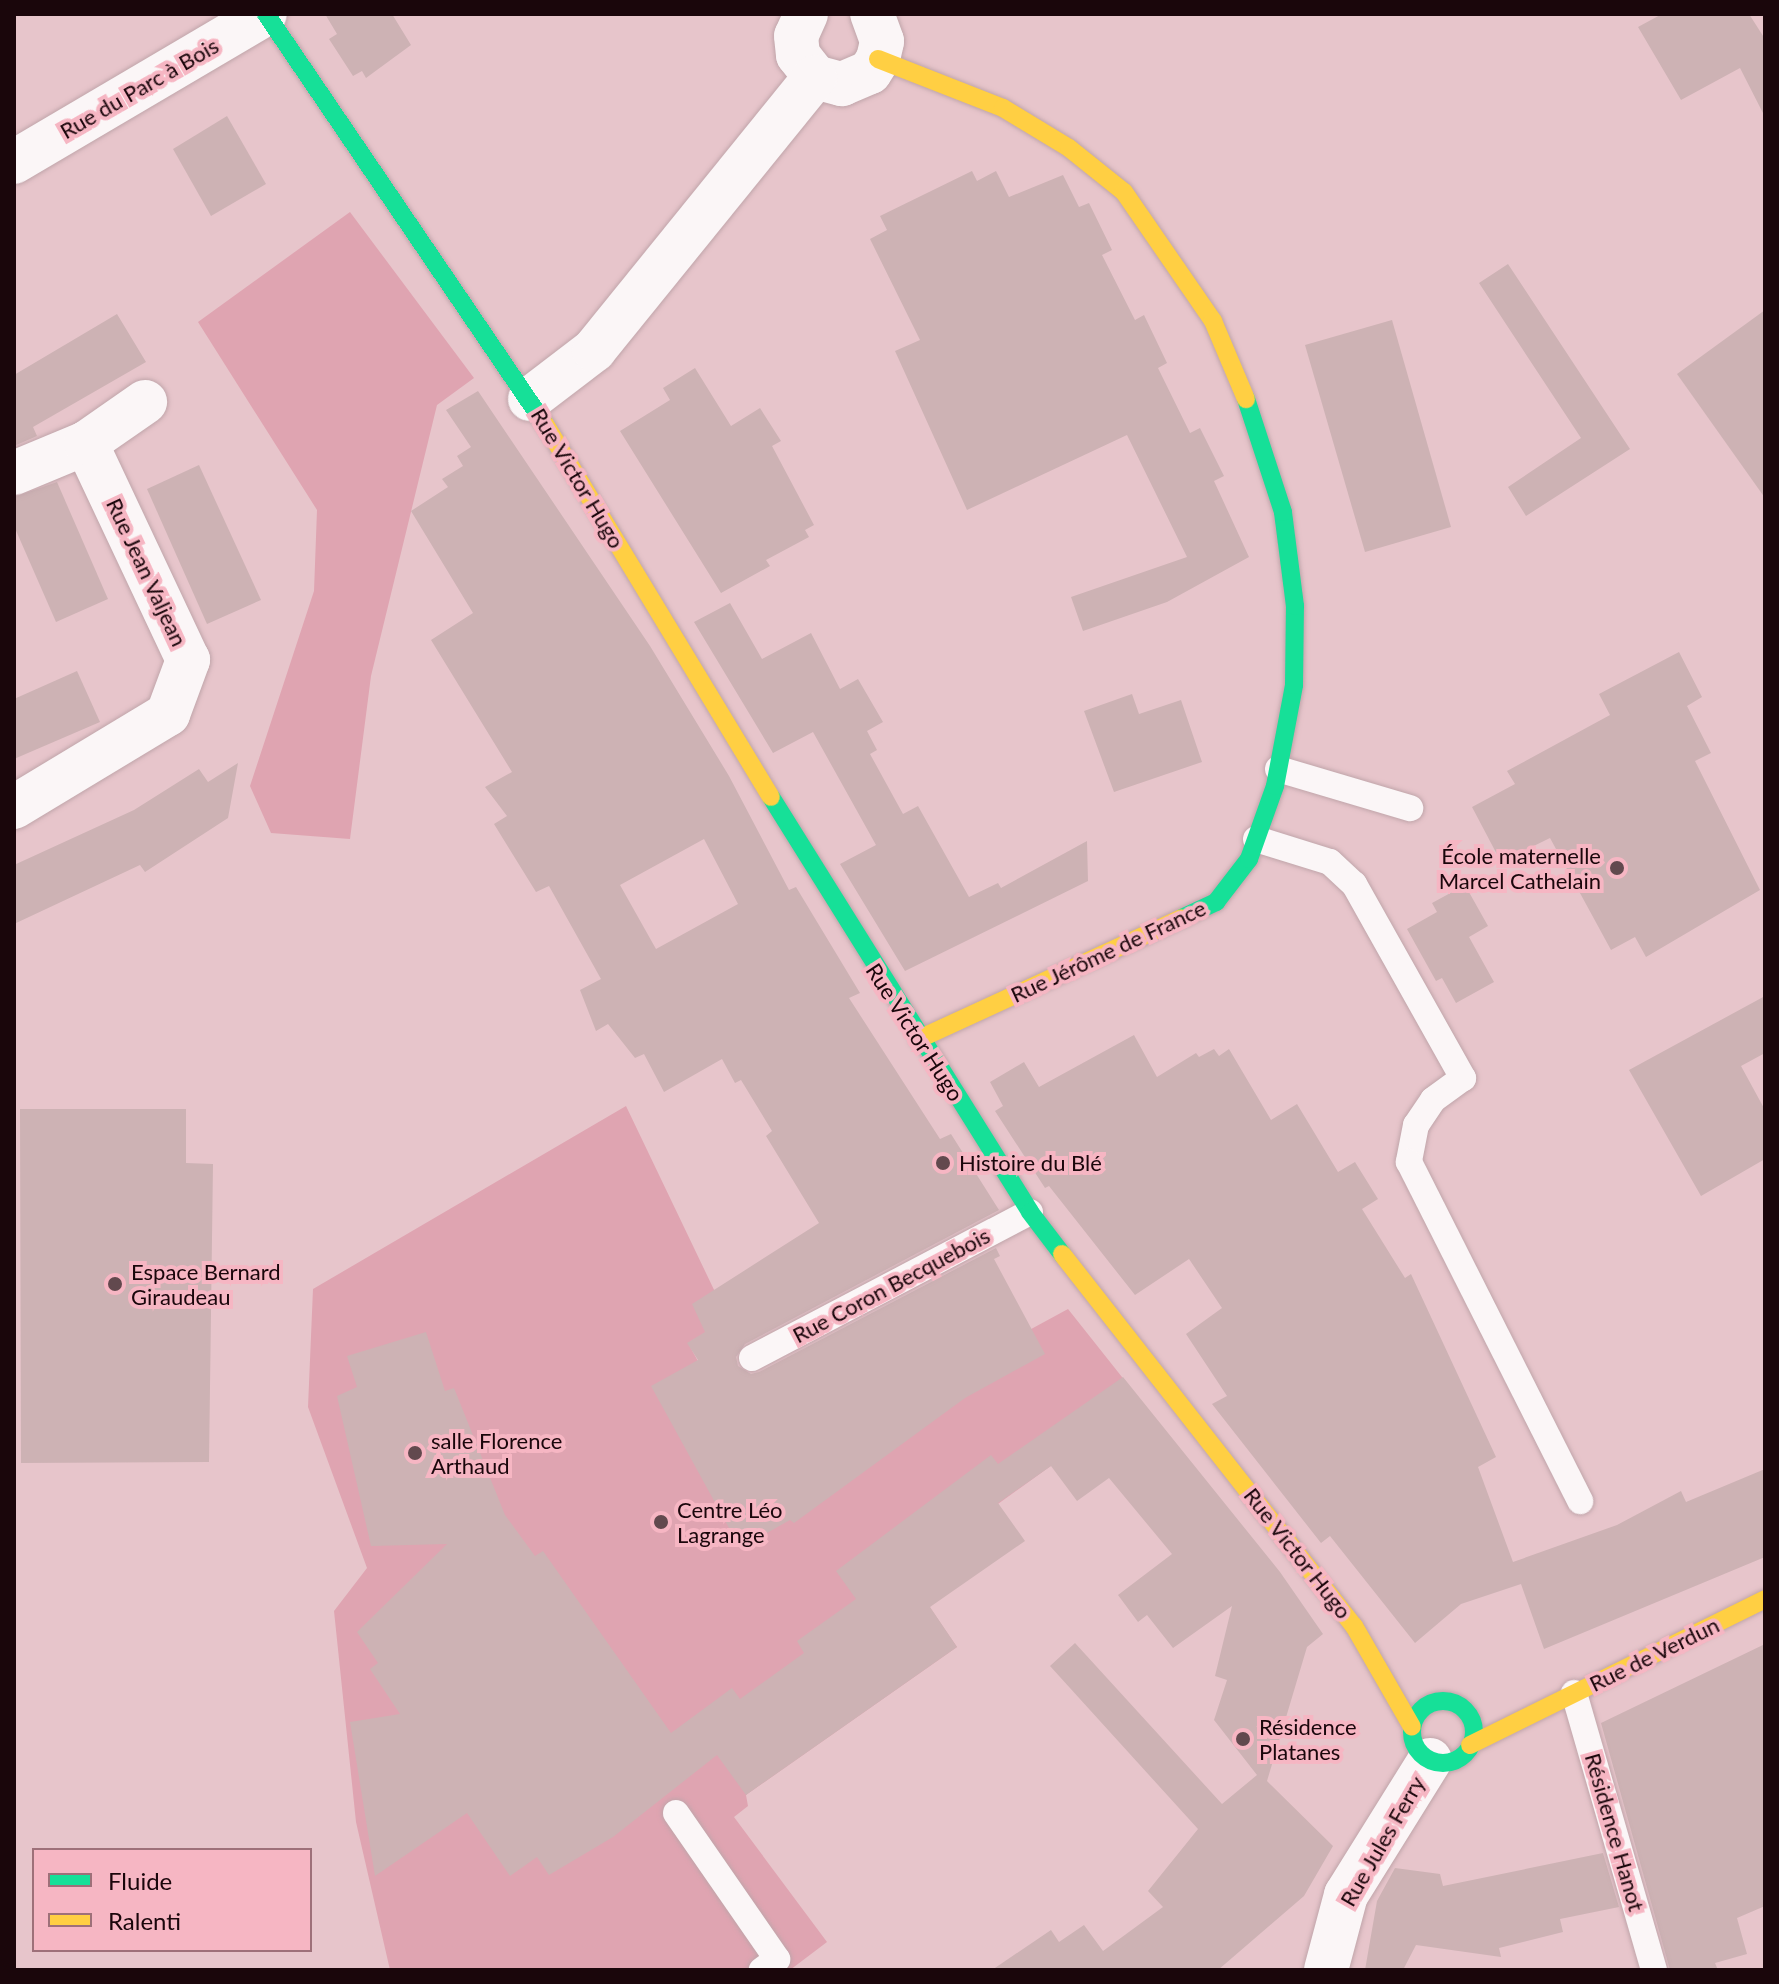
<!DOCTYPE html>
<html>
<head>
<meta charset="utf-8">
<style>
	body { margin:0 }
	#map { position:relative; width:1779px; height:1984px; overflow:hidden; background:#e7c5cb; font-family:Lato,sans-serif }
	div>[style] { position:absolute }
	.green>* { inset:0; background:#dfa4b1 }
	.building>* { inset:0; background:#cdb2b4 }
	.roads { filter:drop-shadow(0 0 2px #c0a5aa) drop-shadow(0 0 2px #c0a5aa) }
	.lane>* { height:26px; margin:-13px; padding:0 13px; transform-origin:13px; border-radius:13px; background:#fbf6f7 }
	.street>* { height:44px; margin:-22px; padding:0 22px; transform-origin:22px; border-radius:22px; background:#fbf6f7 }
	.fast>* { height:18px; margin:-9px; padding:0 9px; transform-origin:9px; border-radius:9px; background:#16e098 }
	.fast>.ring { margin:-9px; padding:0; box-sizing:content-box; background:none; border:18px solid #16e098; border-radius:50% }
	.slow>* { height:18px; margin:-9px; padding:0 9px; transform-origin:9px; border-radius:9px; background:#ffcf43 }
	.dots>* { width:22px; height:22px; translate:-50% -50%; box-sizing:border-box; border:4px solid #f6b6c3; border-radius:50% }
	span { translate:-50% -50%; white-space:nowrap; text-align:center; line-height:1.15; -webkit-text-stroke:8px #f6b6c3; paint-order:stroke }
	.street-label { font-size:22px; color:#1a060b }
	.poi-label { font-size:22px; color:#1a060b }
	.right { translate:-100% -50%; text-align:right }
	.left { translate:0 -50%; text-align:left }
	.frame { position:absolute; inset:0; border:16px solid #1a060b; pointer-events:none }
	.legend { position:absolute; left:32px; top:1848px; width:280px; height:104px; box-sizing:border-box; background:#f6b6c3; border:2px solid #9e7079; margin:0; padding:10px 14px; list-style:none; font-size:24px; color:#1a060b }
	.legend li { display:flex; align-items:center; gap:16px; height:40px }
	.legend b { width:40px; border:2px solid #9e7079 }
</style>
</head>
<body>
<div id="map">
	<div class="green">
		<div style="clip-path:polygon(350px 212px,474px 378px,437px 405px,371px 676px,350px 839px,271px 833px,250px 786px,314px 591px,317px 510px,198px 322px)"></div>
		<div style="clip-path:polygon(626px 1106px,728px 1319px,688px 1343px,761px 1476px,1068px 1309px,1141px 1401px,905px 1571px,957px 1647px,746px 1795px,748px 1806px,734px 1817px,827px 1942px,790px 1970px,390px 1970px,356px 1822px,334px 1611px,367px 1568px,308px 1407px,313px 1289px)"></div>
	</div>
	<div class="building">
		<div style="clip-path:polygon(325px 14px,392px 14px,411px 45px,366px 78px,362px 71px,353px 76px,329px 39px,337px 34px)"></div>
		<div style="clip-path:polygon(1662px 14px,1749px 14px,1765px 39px,1765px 117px,1740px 68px,1681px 100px,1638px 27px)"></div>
		<div style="clip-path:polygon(227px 116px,266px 184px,211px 216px,173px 149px)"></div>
		<div style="clip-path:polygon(972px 171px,977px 181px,996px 171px,1009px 197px,1063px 175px,1079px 207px,1089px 203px,1112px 250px,1102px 255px,1135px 320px,1144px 315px,1167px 363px,1158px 368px,1190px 433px,1200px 428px,1224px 476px,1214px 481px,1249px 557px,1167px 602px,1083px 631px,1071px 597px,1187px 557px,1127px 435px,967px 510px,895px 351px,920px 340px,870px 239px,887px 230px,880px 216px)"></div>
		<div style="clip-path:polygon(1508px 264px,1630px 449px,1526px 516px,1508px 487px,1581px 438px,1479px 283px)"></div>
		<div style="clip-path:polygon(1765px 310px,1765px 498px,1677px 374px)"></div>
		<div style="clip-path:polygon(117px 314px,146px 362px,33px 427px,37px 436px,14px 446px,14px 375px)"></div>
		<div style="clip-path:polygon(1392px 320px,1451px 527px,1365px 552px,1305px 345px)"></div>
		<div style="clip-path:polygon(695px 368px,731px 426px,760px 408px,781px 441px,772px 446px,814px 525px,805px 530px,809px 537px,766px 560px,770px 566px,721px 593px,620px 431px,670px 400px,663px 388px)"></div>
		<div style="clip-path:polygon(evenodd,478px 391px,650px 646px,729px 776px,789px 890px,796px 887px,860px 993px,849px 998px,940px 1139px,951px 1134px,999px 1210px,745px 1344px,736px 1357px,738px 1366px,751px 1374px,759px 1372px,996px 1248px,1000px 1256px,994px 1259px,1045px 1354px,965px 1398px,794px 1523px,790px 1520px,740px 1548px,651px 1386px,698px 1360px,687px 1343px,705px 1332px,692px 1304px,819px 1223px,766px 1136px,772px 1131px,741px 1080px,735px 1083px,722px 1059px,664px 1092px,644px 1054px,635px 1058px,608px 1024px,596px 1031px,580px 990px,601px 979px,549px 886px,536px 892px,494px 824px,507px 816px,485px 787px,512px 772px,431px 640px,473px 613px,411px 511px,448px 487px,442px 479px,463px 466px,457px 456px,471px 447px,446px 410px,478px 391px,704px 839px,738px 904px,656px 949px,620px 885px,704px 839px)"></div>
		<div style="clip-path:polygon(199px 465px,261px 600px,207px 624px,147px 489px)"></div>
		<div style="clip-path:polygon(57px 482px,108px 599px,56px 622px,14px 526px,14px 497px)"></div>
		<div style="clip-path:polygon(730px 603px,762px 659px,811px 633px,840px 689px,858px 679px,883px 722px,867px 731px,877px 750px,870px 754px,903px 814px,918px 806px,969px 897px,998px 883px,1001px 888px,1087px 841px,1088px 881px,905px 971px,840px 864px,876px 845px,813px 732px,773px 753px,694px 622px)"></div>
		<div style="clip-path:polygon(1679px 652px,1702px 697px,1687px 706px,1711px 753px,1695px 761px,1760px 890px,1646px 957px,1635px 937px,1611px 950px,1550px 838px,1501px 862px,1472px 807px,1515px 784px,1507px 771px,1610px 715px,1599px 694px)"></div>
		<div style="clip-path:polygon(77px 671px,100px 722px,14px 759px,14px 699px)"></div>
		<div style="clip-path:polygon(1132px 694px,1139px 714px,1181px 700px,1202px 762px,1114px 792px,1084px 711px)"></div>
		<div style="clip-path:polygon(238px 763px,228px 818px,145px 872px,140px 865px,14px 924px,14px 865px,134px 810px,199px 769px,208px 782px)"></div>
		<div style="clip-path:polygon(1465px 885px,1488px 926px,1469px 937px,1494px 982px,1456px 1003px,1442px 978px,1436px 981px,1407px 929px,1437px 912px,1432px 903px)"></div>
		<div style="clip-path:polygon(1765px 996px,1765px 1053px,1741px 1066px,1765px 1110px,1765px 1159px,1701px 1196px,1629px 1070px)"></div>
		<div style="clip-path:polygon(1134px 1035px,1157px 1077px,1196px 1053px,1199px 1057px,1214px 1049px,1219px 1056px,1229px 1049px,1271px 1120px,1297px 1104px,1338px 1172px,1355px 1162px,1378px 1199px,1362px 1209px,1405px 1278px,1411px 1274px,1496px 1457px,1478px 1467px,1513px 1562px,1617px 1525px,1681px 1491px,1686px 1502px,1765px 1469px,1765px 1557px,1544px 1649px,1521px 1584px,1461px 1604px,1415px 1643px,1330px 1536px,1321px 1543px,1212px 1404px,1227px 1396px,1186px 1334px,1222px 1308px,1189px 1259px,1135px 1295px,1049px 1186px,1045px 1188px,995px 1111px,1003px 1106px,990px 1082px,1024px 1062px,1039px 1087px)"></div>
		<div style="clip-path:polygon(20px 1109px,186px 1109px,186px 1163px,213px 1164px,209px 1462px,21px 1463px)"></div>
		<div style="clip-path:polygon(426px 1332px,445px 1391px,454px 1388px,505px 1515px,535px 1556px,543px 1551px,671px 1733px,732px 1688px,740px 1699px,804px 1653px,797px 1641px,856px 1599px,836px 1571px,991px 1455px,998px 1464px,1123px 1377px,1280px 1572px,1323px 1634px,1307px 1647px,1267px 1781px,1333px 1846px,1304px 1896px,1218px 1970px,992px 1970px,1051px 1930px,1059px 1942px,1084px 1925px,1103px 1951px,1163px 1907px,1148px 1891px,1198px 1829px,1050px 1666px,1075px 1643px,1222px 1804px,1257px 1775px,1214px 1720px,1227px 1680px,1215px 1676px,1232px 1606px,1173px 1648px,1147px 1615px,1138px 1622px,1118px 1595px,1172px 1554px,1109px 1478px,1077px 1501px,1051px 1466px,998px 1503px,1025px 1541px,930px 1607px,957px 1647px,746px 1795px,717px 1755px,613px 1837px,549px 1875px,537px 1857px,510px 1876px,467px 1813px,375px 1876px,350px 1722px,400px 1714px,370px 1669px,378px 1663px,357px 1632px,447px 1544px,371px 1546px,337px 1396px,357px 1387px,347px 1356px)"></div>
		<div style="clip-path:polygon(1765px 1644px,1765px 1906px,1737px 1918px,1747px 1954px,1715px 1963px,1718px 1970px,1670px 1970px,1601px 1723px)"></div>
		<div style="clip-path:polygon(1603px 1853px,1619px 1907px,1560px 1919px,1563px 1932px,1499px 1948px,1501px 1957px,1416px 1945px,1403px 1970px,1365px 1970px,1377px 1901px,1395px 1868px,1440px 1874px,1443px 1886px)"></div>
	</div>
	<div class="roads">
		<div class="lane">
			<div style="left:1278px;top:769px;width:138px;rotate:16.5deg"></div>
			<div style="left:1256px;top:839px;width:77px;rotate:17.3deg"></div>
			<div style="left:1330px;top:862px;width:33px;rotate:43deg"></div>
			<div style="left:1354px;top:884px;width:223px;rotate:60.7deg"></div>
			<div style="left:1463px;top:1078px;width:37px;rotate:144deg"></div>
			<div style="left:1433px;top:1100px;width:30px;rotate:124deg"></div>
			<div style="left:1416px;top:1125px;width:38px;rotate:101deg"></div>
			<div style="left:1409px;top:1162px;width:380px;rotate:63.2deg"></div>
			<div style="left:752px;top:1358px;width:314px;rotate:-27.7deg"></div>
			<div style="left:1574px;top:1693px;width:288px;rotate:73.9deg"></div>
			<div style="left:676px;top:1813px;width:178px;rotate:55.3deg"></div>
			<div style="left:777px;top:1959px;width:19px;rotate:144deg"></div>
		</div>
		<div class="street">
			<div style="left:806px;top:14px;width:24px;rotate:114deg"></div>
			<div style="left:796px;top:36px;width:19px;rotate:84deg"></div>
			<div style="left:798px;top:55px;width:28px;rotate:52deg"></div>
			<div style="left:815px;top:77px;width:28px;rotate:15deg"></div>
			<div style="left:842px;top:84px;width:30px;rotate:-23deg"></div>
			<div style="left:870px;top:72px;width:15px;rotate:-58deg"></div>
			<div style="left:878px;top:59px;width:18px;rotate:-77deg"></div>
			<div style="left:882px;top:41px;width:29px;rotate:-110deg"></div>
			<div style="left:14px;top:162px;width:291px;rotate:-30.5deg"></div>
			<div style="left:530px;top:399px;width:81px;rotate:-37.4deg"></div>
			<div style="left:594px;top:350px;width:351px;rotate:-51deg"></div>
			<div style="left:14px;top:473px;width:78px;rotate:-22.6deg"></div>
			<div style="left:14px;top:807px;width:180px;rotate:-31.1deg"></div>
			<div style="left:168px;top:714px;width:58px;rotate:-69.7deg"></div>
			<div style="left:188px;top:660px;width:240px;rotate:-115.2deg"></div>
			<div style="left:86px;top:443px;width:72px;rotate:-34.8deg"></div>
			<div style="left:1326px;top:1970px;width:78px;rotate:-75.1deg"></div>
			<div style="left:1346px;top:1895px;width:159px;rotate:-58.1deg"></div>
		</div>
		<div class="fast">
			<div style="left:266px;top:14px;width:496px;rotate:55.8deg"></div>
			<div style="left:771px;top:797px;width:489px;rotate:58deg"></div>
			<div style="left:1030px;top:1212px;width:53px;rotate:52.7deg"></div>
			<div style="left:1182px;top:918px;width:38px;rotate:-25deg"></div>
			<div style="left:1216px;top:902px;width:54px;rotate:-52.5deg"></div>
			<div style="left:1249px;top:859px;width:77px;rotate:-70.4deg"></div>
			<div style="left:1275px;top:786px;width:103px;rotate:-79.3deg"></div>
			<div style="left:1294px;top:685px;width:79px;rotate:-89.3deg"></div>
			<div style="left:1295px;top:606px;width:95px;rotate:-97.3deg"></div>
			<div style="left:1283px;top:512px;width:119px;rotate:-108.1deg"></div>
			<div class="ring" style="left:1412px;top:1701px;width:44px;height:44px"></div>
		</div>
		<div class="slow">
			<div style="left:878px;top:59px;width:134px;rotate:21.4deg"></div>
			<div style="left:1003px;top:108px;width:77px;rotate:31.2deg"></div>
			<div style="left:1069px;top:148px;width:70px;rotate:38.7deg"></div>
			<div style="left:1124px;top:192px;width:157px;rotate:55.4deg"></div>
			<div style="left:1213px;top:321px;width:85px;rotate:67.1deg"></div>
			<div style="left:545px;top:424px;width:436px;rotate:58.8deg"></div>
			<div style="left:919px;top:1039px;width:289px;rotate:-24.7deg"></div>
			<div style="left:1062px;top:1254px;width:473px;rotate:51.9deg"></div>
			<div style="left:1354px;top:1626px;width:116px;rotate:60.1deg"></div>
			<div style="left:1470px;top:1745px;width:329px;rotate:-26.3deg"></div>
		</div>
	</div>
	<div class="dots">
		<div style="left:1617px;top:868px;background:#62494e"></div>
		<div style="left:943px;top:1163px;background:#62494e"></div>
		<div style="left:115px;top:1284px;background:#62494e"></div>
		<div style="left:415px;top:1453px;background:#62494e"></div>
		<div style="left:661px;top:1522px;background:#62494e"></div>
		<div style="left:1243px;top:1739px;background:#62494e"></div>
	</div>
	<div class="street-label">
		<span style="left:139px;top:88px;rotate:-30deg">Rue du Parc à Bois</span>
		<span style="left:578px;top:478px;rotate:59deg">Rue Victor Hugo</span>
		<span style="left:147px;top:572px;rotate:65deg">Rue Jean Valjean</span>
		<span style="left:1108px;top:951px;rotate:-25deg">Rue Jérôme de France</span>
		<span style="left:915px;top:1032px;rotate:57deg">Rue Victor Hugo</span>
		<span style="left:891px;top:1285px;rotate:-28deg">Rue Coron Becquebois</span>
		<span style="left:1298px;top:1553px;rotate:52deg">Rue Victor Hugo</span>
		<span style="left:1654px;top:1654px;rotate:-26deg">Rue de Verdun</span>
		<span style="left:1615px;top:1832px;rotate:74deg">Résidence Hanot</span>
		<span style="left:1382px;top:1841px;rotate:-60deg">Rue Jules Ferry</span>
	</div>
	<div class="poi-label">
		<span class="right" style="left:1601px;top:868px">École maternelle<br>Marcel Cathelain</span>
		<span class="left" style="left:959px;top:1163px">Histoire du Blé</span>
		<span class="left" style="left:131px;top:1284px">Espace Bernard<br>Giraudeau</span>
		<span class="left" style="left:431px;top:1453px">salle Florence<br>Arthaud</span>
		<span class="left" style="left:677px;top:1522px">Centre Léo<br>Lagrange</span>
		<span class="left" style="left:1259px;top:1739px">Résidence<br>Platanes</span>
	</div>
	<div class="frame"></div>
	<ul class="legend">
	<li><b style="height:10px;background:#16e098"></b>Fluide</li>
	<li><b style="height:10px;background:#ffcf43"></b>Ralenti</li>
	</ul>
</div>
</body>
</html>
